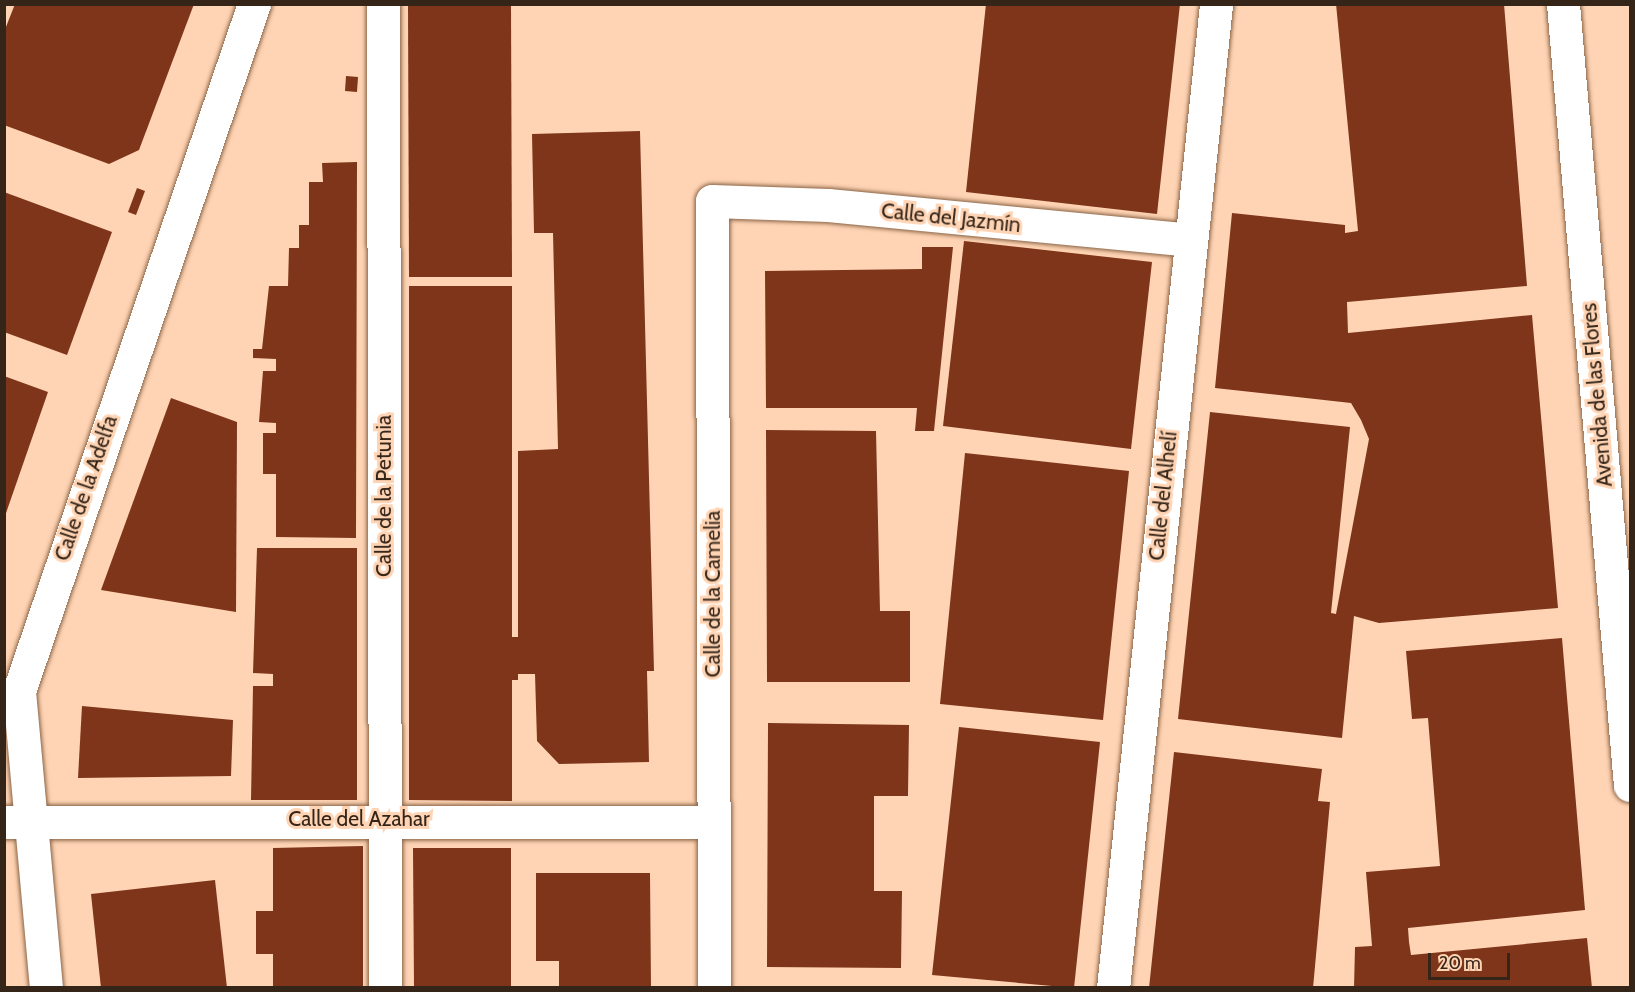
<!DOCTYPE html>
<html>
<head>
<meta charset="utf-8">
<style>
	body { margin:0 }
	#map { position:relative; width:1635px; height:992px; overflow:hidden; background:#ffd4b4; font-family:Cabin,sans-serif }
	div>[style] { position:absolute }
	.building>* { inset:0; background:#7e351a }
	.roads { filter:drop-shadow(0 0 2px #8a6547) drop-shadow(0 0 2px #8a6547) }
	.minor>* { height:33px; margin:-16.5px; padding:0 16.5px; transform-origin:16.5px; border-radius:16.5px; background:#fff }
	span { translate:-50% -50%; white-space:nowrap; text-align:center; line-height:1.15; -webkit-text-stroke:6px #ffd4b4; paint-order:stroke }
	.street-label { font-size:21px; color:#352519 }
	.frame { position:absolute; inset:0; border:6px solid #352519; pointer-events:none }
	.scale { position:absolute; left:1428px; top:953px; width:82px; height:27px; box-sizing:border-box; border:3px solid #352519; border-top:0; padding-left:8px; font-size:18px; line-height:21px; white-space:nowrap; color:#352519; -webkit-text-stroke:4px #ffd4b4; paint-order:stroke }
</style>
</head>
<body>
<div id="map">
	<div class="building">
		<div style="clip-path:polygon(15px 4px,194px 4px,139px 150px,109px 164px,4px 125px,4px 32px)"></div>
		<div style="clip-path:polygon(408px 4px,511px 4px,512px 277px,409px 277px)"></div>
		<div style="clip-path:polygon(986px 4px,1180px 4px,1157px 214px,966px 192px)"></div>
		<div style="clip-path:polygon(1336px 4px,1504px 4px,1527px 286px,1347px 302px,1348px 333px,1532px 315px,1558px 608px,1379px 623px,1354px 616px,1342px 738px,1178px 719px,1210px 412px,1350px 427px,1331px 613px,1336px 614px,1369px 439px,1361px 420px,1351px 403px,1215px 388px,1232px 213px,1345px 225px,1345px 233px,1358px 231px)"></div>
		<div style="clip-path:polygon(346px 76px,358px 77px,357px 92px,345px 91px)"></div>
		<div style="clip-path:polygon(640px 131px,654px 671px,647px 671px,649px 762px,559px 764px,537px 741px,535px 674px,518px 674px,518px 680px,512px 680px,512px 801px,409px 800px,409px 286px,512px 286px,512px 637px,518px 637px,518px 451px,558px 449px,553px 233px,534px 233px,532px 134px)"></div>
		<div style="clip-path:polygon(357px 162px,356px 538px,276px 537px,276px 474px,263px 474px,263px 433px,276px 433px,276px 423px,259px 422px,263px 371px,276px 371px,276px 359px,253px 358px,253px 349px,262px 349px,269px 286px,288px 286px,289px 248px,299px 248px,299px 225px,309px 225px,309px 182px,323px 182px,322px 163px)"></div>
		<div style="clip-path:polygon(137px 188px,145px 191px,136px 215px,128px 212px)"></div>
		<div style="clip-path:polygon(4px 192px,112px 232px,67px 355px,4px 332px)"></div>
		<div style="clip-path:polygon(964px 241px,1152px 262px,1131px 449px,943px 426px)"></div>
		<div style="clip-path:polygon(922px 247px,953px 247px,934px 431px,915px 431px,917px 408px,766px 408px,765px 271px,922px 269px)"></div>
		<div style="clip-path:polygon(4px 376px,48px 392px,5px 516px,4px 516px)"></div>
		<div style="clip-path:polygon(171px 398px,237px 422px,236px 612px,101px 590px)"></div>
		<div style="clip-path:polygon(766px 430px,876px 431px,880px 611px,910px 611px,910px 682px,767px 682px)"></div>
		<div style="clip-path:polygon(965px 453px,1129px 471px,1103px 720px,940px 704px)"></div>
		<div style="clip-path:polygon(257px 548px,357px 548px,357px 800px,251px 800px,253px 686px,273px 686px,273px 674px,253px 673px)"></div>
		<div style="clip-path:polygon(1562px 638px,1585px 910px,1408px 928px,1409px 942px,1411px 955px,1587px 938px,1592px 988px,1354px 988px,1355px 947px,1372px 946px,1366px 872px,1440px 866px,1428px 718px,1412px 719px,1406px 651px)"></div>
		<div style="clip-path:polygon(82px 706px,233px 720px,231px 776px,78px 778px)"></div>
		<div style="clip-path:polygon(768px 723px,909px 725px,908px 796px,874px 796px,874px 891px,902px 891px,901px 968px,767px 967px)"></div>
		<div style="clip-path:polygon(959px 727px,1100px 742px,1074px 988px,932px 975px)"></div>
		<div style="clip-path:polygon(1174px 752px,1322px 769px,1318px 801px,1330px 802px,1313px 988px,1149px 988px)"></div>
		<div style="clip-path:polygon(363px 846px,363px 988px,273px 988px,273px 954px,256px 954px,256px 911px,273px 911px,273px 848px)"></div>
		<div style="clip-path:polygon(413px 848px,511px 848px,511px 988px,414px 988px)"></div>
		<div style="clip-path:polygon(536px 873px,650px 873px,651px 988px,559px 988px,559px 961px,536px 961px)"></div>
		<div style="clip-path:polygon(215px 880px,227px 988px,101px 988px,91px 894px)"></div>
	</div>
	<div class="roads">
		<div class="minor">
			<div style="left:383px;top:4px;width:984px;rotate:89.88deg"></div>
			<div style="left:1563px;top:4px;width:784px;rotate:85.1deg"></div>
			<div style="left:7px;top:822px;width:706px"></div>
			<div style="left:46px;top:988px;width:298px;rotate:-95.2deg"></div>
			<div style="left:19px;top:691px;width:726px;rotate:-71.12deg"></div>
			<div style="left:714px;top:988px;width:787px;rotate:-90.15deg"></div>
			<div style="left:712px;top:201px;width:116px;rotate:2deg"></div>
			<div style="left:828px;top:205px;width:363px;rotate:5.5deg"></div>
			<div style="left:1113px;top:988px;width:989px;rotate:-84.02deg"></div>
		</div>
	</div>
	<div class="street-label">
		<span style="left:951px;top:218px;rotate:6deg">Calle del Jazmín</span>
		<span style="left:1597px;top:395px;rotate:-95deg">Avenida de las Flores</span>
		<span style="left:86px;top:488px;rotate:-71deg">Calle de la Adelfa</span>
		<span style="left:384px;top:496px;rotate:-90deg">Calle de la Petunia</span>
		<span style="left:1163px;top:496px;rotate:-84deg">Calle del Alhelí</span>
		<span style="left:713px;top:594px;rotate:-90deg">Calle de la Camelia</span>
		<span style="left:359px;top:819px">Calle del Azahar</span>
	</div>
	<div class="frame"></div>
	<div class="scale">20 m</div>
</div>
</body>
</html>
